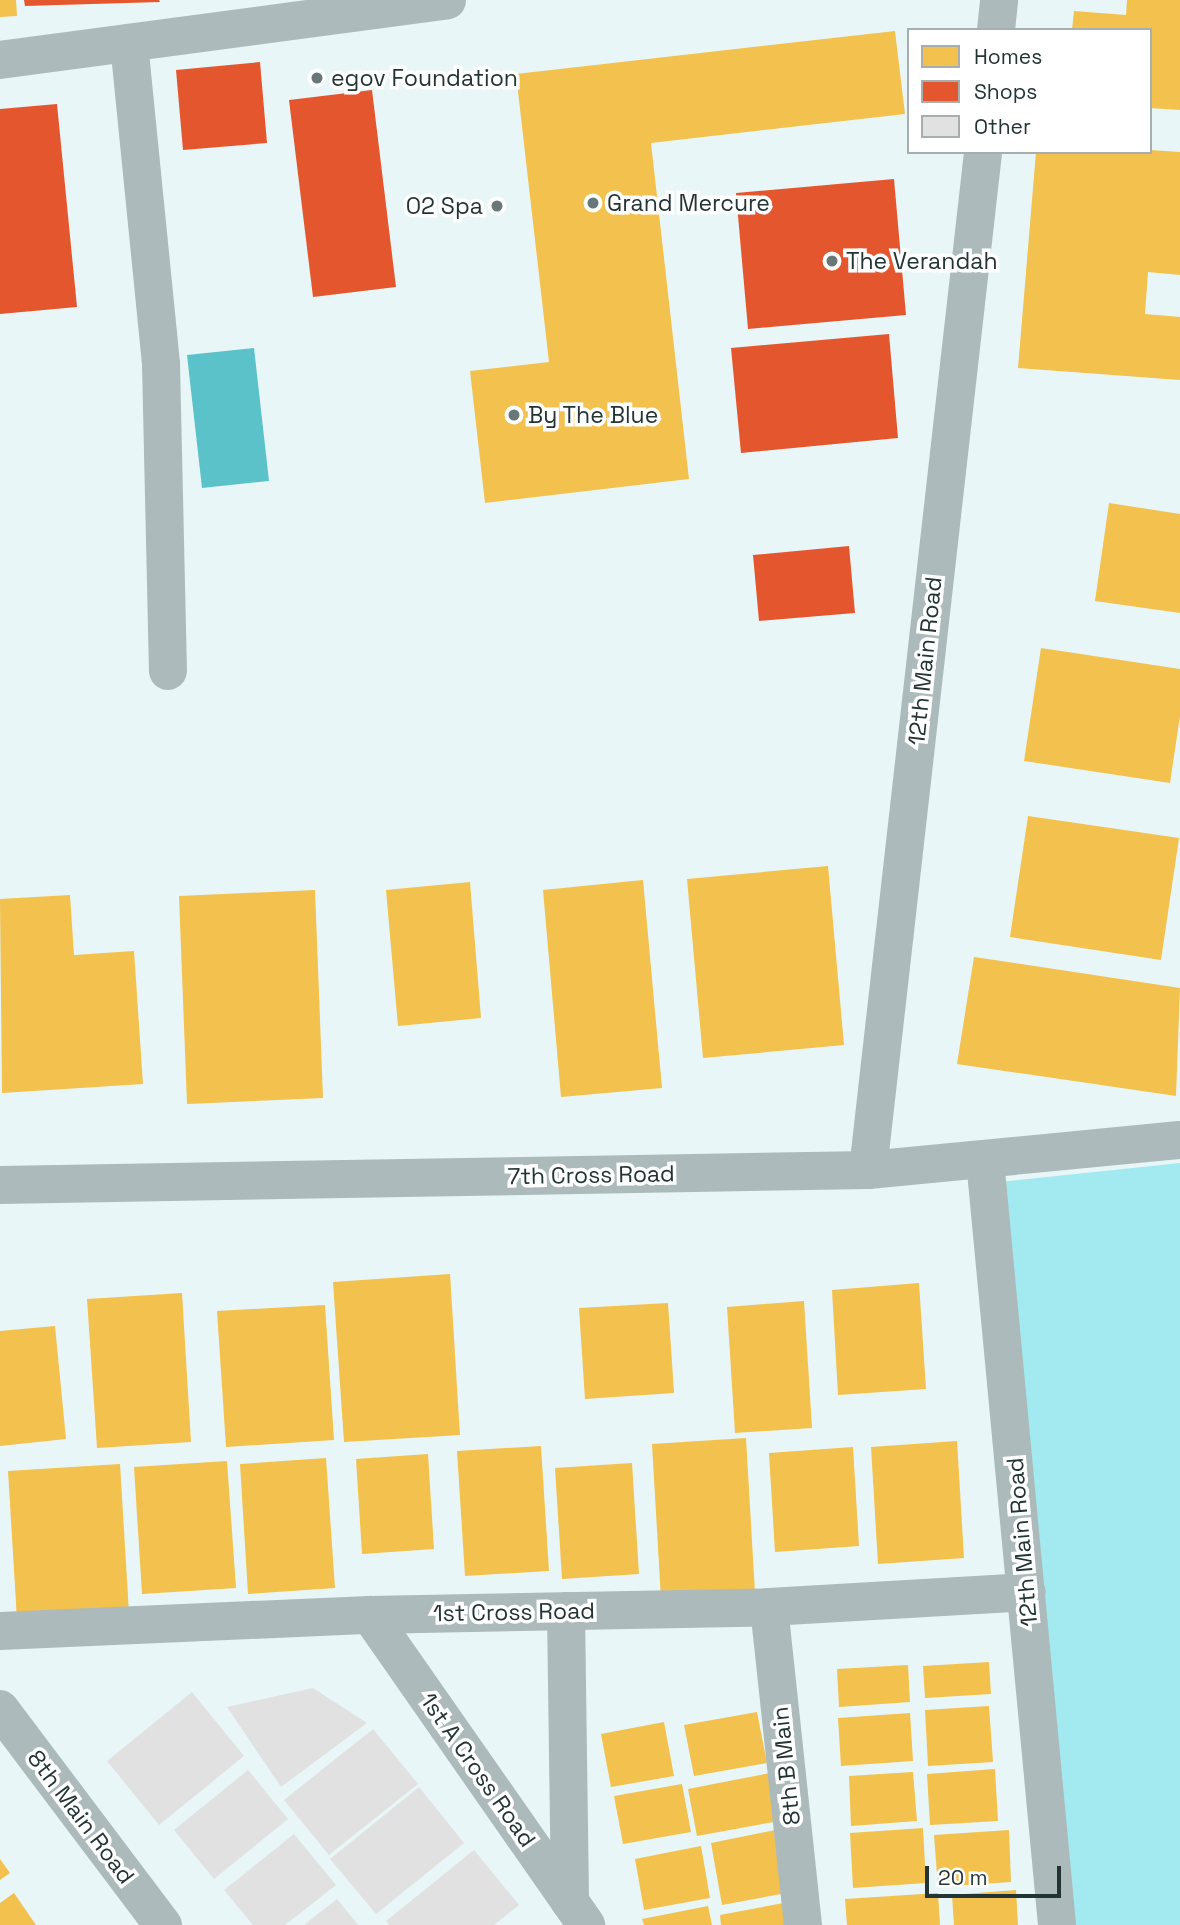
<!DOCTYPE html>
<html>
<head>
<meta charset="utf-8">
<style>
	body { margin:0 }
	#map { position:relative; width:1180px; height:1925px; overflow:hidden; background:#e8f6f7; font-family:"Space Grotesk",sans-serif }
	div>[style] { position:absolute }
	.green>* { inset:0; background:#a2eaef }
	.water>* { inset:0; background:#5bc2c9 }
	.homes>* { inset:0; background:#f2c14e }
	.shops>* { inset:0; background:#e4572e }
	.building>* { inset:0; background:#e2e1e2 }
	.minor>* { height:38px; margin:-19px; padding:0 19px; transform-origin:19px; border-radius:19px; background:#acbabc }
	.dots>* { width:19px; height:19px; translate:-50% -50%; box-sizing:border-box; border:4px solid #fff; border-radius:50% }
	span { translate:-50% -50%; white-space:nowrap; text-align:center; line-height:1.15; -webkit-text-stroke:7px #fff; paint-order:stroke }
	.poi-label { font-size:23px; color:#233435 }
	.left { translate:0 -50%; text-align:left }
	.right { translate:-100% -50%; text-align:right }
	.street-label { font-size:23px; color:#233435 }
	.legend { position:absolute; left:907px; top:28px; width:245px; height:126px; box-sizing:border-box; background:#fff; border:2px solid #a7aeae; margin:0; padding:9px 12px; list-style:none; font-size:21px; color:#233435 }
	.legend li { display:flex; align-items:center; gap:14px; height:35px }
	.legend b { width:35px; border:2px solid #a7aeae }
	.scale { position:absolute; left:925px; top:1866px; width:136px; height:32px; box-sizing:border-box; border:4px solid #233435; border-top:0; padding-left:9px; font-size:21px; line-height:24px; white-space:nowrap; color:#233435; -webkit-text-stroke:5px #fff; paint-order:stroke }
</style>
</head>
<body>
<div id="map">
	<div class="green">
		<div style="clip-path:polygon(1180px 1163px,1180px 1925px,1057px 1925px,980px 1184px)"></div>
	</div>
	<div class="water">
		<div style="clip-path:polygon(254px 348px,269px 481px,202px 488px,187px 355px)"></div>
	</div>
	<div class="homes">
		<div style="clip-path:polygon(0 0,16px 0,17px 16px,0 17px)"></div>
		<div style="clip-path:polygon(1127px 0,1180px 0,1180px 110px,1150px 108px,1150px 30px,1072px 30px,1074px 11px,1126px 15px)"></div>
		<div style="clip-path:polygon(895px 31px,905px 114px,651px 143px,689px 479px,485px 503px,470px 371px,549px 362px,516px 74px)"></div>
		<div style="clip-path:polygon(1150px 150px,1180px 152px,1180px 275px,1148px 272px,1145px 314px,1180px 317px,1180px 380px,1018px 368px,1036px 152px)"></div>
		<div style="clip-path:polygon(1109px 503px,1180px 514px,1180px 613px,1095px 601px)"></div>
		<div style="clip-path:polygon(1041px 648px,1180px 669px,1180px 716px,1170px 783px,1024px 761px)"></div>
		<div style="clip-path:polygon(1028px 816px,1179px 838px,1161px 960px,1010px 937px)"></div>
		<div style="clip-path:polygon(828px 866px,844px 1045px,703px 1058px,687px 879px)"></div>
		<div style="clip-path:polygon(643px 880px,662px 1088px,561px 1097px,543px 890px)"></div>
		<div style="clip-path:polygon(470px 882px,481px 1018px,398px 1026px,386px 890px)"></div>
		<div style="clip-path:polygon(315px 890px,323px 1098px,187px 1104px,179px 896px)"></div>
		<div style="clip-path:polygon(70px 895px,74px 955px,134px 951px,143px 1084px,2px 1093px,0 899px)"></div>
		<div style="clip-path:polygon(974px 957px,1180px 988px,1176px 1096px,957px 1064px)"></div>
		<div style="clip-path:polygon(450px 1274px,460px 1435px,344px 1442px,333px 1282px)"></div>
		<div style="clip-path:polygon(919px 1283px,926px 1389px,838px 1395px,832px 1290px)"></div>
		<div style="clip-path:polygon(182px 1293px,191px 1442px,97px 1448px,87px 1299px)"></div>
		<div style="clip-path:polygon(804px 1301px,812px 1428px,735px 1433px,727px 1307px)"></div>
		<div style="clip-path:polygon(668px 1303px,674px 1393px,585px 1399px,579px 1308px)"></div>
		<div style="clip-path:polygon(325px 1305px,334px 1440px,226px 1447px,217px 1311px)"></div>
		<div style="clip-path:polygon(55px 1326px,66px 1439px,0 1446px,0 1331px)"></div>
		<div style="clip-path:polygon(746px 1438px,755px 1593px,661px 1599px,652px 1444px)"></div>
		<div style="clip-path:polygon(957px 1441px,964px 1558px,878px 1564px,871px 1447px)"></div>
		<div style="clip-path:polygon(541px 1446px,549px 1571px,465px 1576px,457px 1451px)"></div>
		<div style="clip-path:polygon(853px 1447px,859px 1546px,775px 1552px,769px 1453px)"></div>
		<div style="clip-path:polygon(428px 1454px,434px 1549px,362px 1554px,356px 1459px)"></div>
		<div style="clip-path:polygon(326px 1458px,335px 1588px,248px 1594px,240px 1464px)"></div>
		<div style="clip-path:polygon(227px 1461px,236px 1588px,142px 1594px,134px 1467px)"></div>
		<div style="clip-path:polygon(632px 1463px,639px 1574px,562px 1579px,555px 1468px)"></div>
		<div style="clip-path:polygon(120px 1464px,129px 1613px,17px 1620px,8px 1471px)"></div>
		<div style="clip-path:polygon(989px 1662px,991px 1694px,925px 1698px,923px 1666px)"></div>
		<div style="clip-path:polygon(908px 1665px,910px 1702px,839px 1707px,837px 1669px)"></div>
		<div style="clip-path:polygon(989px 1706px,993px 1762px,928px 1766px,925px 1710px)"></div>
		<div style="clip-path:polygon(757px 1712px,767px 1763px,694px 1776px,684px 1725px)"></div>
		<div style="clip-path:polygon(910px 1713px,913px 1761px,841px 1766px,838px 1718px)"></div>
		<div style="clip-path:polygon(664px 1722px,674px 1776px,611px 1787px,601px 1734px)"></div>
		<div style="clip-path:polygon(995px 1769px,998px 1821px,930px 1825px,927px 1774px)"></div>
		<div style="clip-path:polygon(913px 1772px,917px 1821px,851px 1826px,849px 1776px)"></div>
		<div style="clip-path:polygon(770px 1773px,779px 1821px,697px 1836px,688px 1789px)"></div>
		<div style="clip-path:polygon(682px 1784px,691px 1832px,623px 1844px,614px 1796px)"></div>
		<div style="clip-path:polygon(923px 1828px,926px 1883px,853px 1888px,850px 1833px)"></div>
		<div style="clip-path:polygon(775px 1830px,786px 1893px,722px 1905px,711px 1843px)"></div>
		<div style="clip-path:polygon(1009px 1830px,1011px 1882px,938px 1887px,934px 1835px)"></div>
		<div style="clip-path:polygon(701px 1846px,710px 1898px,644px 1910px,635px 1859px)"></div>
		<div style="clip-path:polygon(0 1859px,10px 1873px,0 1880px)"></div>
		<div style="clip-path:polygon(1016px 1890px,1018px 1925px,954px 1925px,952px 1895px)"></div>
		<div style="clip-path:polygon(14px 1893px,36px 1925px,0 1925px,0 1903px)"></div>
		<div style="clip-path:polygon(938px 1893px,940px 1925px,847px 1925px,845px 1899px)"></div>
		<div style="clip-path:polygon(789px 1902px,793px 1925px,721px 1925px,720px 1915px)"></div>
		<div style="clip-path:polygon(708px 1906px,712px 1925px,644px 1925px,642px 1919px)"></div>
	</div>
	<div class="shops">
		<div style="clip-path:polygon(24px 0,159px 0,160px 2px,25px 6px)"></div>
		<div style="clip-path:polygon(260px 62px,267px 143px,183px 150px,176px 70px)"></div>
		<div style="clip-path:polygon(372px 90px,396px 287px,313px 297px,289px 100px)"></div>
		<div style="clip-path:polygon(57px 104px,77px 307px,0 314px,0 109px)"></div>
		<div style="clip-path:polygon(894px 179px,906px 315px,748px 329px,736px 193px)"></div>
		<div style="clip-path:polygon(889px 334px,898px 438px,741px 453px,731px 348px)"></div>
		<div style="clip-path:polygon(849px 546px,855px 613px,759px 621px,753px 555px)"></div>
	</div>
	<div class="building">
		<div style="clip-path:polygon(313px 1688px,367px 1723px,281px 1787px,227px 1707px)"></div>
		<div style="clip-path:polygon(192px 1692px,244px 1756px,159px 1825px,107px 1761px)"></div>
		<div style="clip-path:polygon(373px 1729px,418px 1784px,329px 1855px,284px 1800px)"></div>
		<div style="clip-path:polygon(248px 1770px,288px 1819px,214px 1879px,174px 1830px)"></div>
		<div style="clip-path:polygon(419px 1787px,464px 1843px,376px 1914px,330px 1859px)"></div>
		<div style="clip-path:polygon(294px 1834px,336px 1885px,285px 1925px,253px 1925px,224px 1890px)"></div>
		<div style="clip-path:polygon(474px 1850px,519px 1905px,494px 1925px,389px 1925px,386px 1921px)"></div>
		<div style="clip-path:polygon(337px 1899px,358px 1925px,304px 1925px)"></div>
	</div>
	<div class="minor">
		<div style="left:996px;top:30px;width:30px;rotate:-84deg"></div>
		<div style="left:129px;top:43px;width:323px;rotate:84.3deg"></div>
		<div style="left:161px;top:364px;width:307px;rotate:88.7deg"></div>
		<div style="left:0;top:60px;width:451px;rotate:-7.6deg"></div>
		<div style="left:985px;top:1160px;width:768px;rotate:84.62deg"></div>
		<div style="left:868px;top:1170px;width:1024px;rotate:-83.55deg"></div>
		<div style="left:0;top:1185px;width:868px;rotate:-0.99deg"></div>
		<div style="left:868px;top:1170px;width:313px;rotate:-5.5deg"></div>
		<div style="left:769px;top:1607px;width:320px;rotate:83.9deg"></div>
		<div style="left:566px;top:1611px;width:291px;rotate:89.2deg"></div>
		<div style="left:370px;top:1615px;width:378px;rotate:55.1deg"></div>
		<div style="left:0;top:1631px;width:370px;rotate:-2.5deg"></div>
		<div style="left:370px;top:1615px;width:399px;rotate:-1.1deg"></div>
		<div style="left:769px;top:1607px;width:258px;rotate:-3.3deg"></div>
		<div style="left:0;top:1709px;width:271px;rotate:53deg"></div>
	</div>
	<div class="dots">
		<div style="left:317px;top:78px;background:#687879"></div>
		<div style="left:593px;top:203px;background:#687879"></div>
		<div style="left:497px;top:206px;background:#687879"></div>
		<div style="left:832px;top:261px;background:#687879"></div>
		<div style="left:514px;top:415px;background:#687879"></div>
	</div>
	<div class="poi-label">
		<span class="left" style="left:331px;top:78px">egov Foundation</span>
		<span class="left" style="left:607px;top:203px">Grand Mercure</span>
		<span class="right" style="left:483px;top:206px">O2 Spa</span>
		<span class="left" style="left:846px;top:261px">The Verandah</span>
		<span class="left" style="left:528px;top:415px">By The Blue</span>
	</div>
	<div class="street-label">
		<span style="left:925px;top:661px;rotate:-84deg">12th Main Road</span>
		<span style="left:591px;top:1175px;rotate:-1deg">7th Cross Road</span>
		<span style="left:1022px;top:1542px;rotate:-95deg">12th Main Road</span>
		<span style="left:514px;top:1612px;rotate:-1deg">1st Cross Road</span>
		<span style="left:786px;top:1766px;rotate:-96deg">8th B Main</span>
		<span style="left:478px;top:1770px;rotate:55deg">1st A Cross Road</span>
		<span style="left:81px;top:1817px;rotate:53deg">8th Main Road</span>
	</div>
	<ul class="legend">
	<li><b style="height:19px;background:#f2c14e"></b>Homes</li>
	<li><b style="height:19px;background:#e4572e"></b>Shops</li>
	<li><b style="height:19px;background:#e2e1e2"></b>Other</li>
	</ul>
	<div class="scale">20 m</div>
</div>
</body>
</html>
